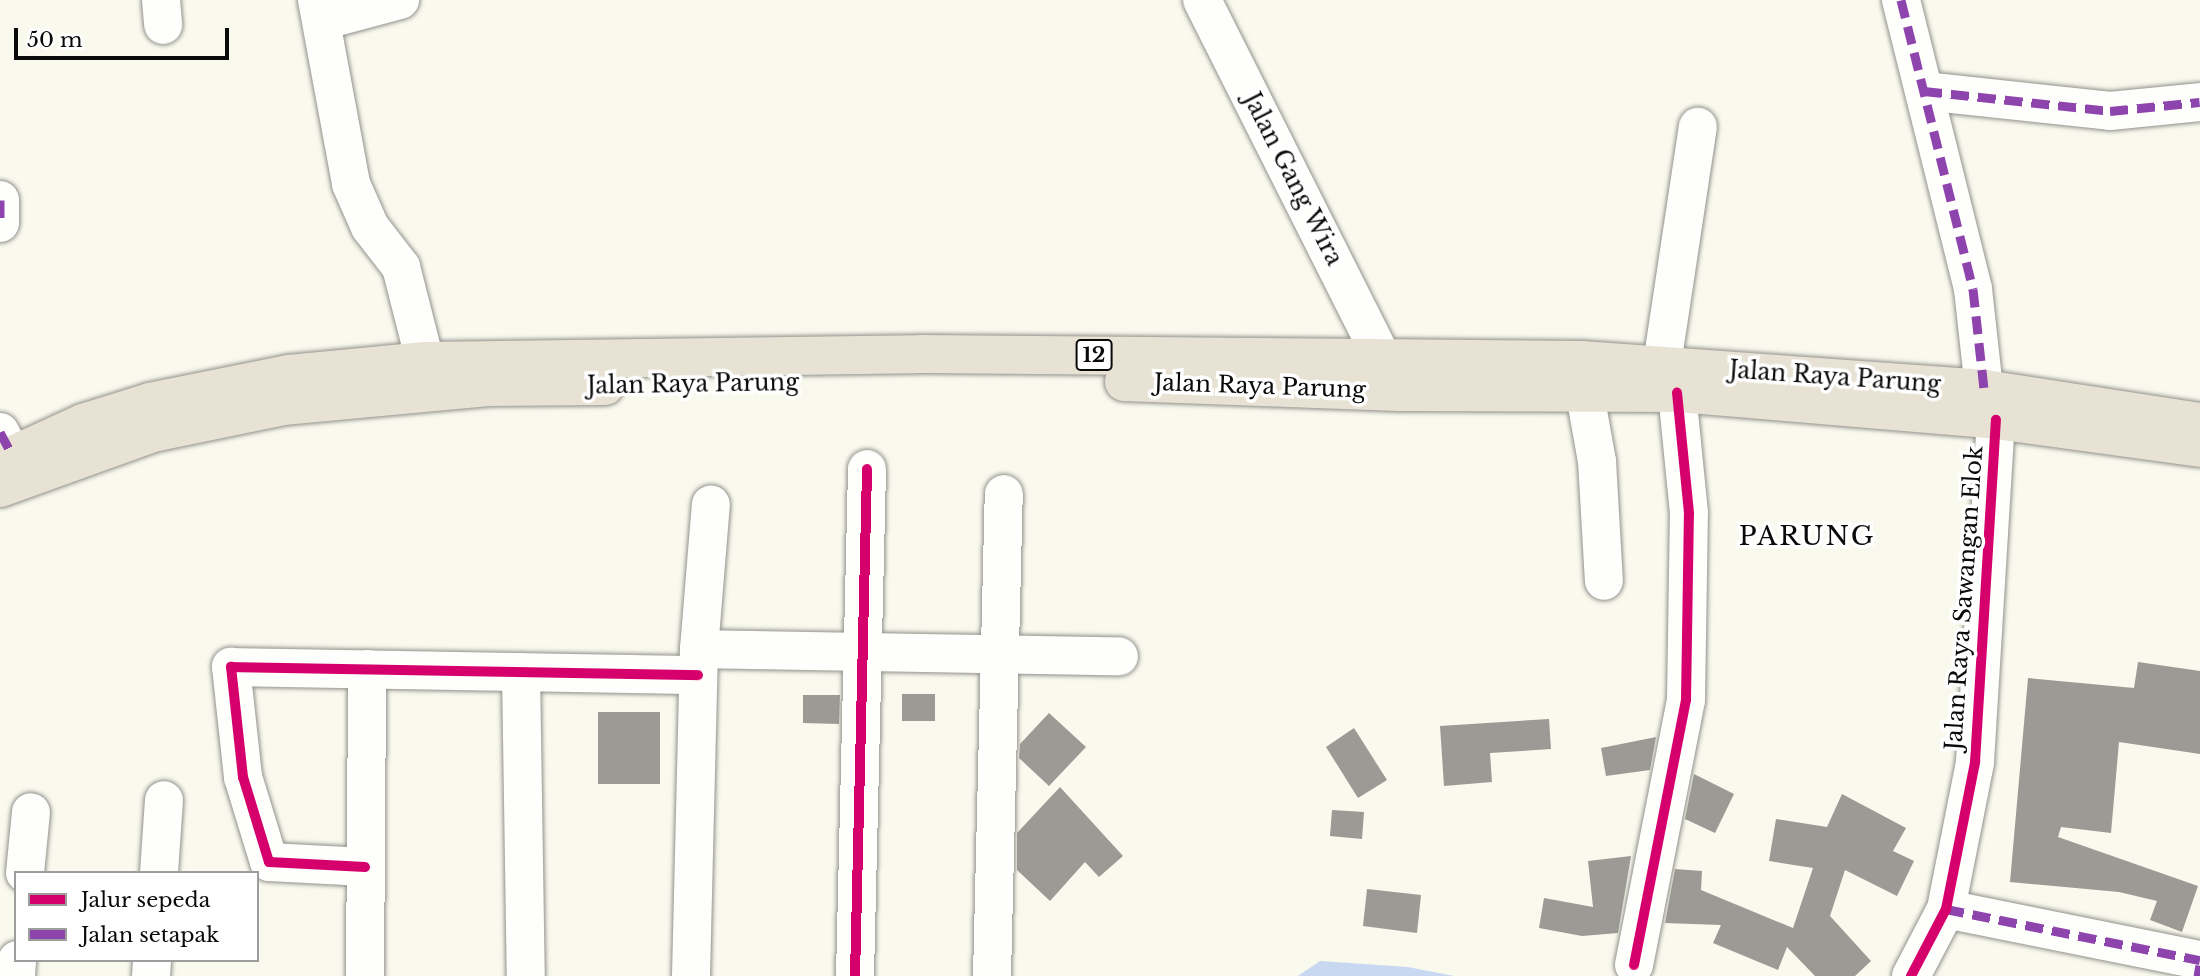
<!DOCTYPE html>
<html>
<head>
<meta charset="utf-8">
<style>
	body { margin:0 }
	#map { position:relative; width:2200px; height:976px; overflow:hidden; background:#f9f9ee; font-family:"Libre Baskerville",serif }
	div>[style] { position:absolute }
	.water>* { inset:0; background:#c7d8f0 }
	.building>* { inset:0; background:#9c9a94 }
	.roads { filter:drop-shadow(0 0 2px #92928d) drop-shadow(0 0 2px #92928d) }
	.minor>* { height:38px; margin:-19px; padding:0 19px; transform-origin:19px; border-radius:19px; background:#fefefc }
	.highway>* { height:38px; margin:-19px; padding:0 19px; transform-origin:19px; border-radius:19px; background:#e7e2d4 }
	.quiet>* { height:9px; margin-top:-4.5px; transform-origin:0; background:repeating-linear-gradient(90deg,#8e44ad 0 18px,transparent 0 27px) }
	.cycleway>* { height:10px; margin:-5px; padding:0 5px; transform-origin:5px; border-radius:5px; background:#d6006c }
	span { translate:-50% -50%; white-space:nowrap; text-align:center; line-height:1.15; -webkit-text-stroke:7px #fff; paint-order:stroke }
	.shield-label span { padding:2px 5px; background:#fff; border:2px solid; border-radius:5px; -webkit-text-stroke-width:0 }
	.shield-label { font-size:21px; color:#0a0a0a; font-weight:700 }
	.street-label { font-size:23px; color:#0a0a0a }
	.quarter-label { font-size:26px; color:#0a0a0a; letter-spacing:2px }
	.legend { position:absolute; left:14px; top:871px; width:245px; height:91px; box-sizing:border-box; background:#fff; border:2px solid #9d9d9d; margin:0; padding:9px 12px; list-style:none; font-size:21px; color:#0a0a0a }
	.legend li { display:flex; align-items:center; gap:14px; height:35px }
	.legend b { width:35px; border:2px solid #9d9d9d }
	.scale { position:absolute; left:14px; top:28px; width:215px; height:32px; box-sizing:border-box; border:4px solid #0a0a0a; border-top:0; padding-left:9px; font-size:21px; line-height:24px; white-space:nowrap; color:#0a0a0a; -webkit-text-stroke:5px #fff; paint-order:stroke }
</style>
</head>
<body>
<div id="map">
	<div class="water">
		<div style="clip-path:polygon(1320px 961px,1408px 967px,1454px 976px,1298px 976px)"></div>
	</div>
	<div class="building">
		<div style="clip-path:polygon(2138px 662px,2200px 671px,2200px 754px,2119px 742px,2111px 833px,2061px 827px,2058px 837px,2198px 886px,2182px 932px,2150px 920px,2157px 901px,2119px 892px,2010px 882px,2028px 678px,2134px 688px)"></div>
		<div style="clip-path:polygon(902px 694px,935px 694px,935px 721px,902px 721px)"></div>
		<div style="clip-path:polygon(803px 695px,840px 695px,839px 724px,803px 723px)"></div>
		<div style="clip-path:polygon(598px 712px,660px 712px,660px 784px,598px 784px)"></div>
		<div style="clip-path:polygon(1049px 713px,1086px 747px,1049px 786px,1019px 758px,1020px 744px)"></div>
		<div style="clip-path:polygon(1549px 719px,1551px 749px,1490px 753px,1492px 782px,1444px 786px,1440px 726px)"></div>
		<div style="clip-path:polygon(1354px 728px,1387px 780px,1358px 798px,1326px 747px)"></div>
		<div style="clip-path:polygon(1656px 737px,1650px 770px,1606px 776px,1601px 748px)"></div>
		<div style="clip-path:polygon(1694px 774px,1734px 794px,1715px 833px,1685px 819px)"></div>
		<div style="clip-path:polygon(1060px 787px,1123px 856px,1099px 877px,1085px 862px,1050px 901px,1017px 870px,1017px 833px)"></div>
		<div style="clip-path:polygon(1842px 794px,1906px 828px,1893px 851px,1914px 861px,1897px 896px,1845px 870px,1830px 916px,1871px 961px,1855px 976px,1815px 976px,1787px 947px,1778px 970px,1713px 943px,1721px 925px,1665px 923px,1675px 869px,1702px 871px,1701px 890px,1793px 928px,1813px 868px,1769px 861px,1776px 819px,1827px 827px)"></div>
		<div style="clip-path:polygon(1332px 810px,1364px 812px,1362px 839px,1330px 836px)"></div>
		<div style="clip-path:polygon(1631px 856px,1618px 933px,1582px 936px,1539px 928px,1544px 898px,1593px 907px,1588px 861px)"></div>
		<div style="clip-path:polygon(1367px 889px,1421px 895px,1417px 933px,1363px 926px)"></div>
	</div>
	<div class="roads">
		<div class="minor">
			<div style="left:161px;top:0;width:25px;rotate:85deg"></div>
			<div style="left:317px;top:0;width:187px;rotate:79.5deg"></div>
			<div style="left:351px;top:184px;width:47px;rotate:66.2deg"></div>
			<div style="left:370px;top:227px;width:51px;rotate:52.2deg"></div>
			<div style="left:401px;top:267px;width:97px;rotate:75.7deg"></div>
			<div style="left:1202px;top:0;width:433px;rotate:63.3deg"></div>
			<div style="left:1901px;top:0;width:298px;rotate:76deg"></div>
			<div style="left:1973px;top:289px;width:101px;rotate:83.7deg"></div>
			<div style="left:322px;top:21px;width:81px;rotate:-15.1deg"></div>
			<div style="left:1924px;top:91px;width:187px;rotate:6.1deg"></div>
			<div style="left:2110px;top:111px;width:90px;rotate:-5.7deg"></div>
			<div style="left:0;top:200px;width:23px;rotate:90deg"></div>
			<div style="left:1662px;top:364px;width:240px;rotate:-81.4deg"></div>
			<div style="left:1584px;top:389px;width:73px;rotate:79.8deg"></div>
			<div style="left:1597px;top:461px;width:120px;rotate:86.7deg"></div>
			<div style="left:0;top:432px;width:26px;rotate:62deg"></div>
			<div style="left:699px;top:649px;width:420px;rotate:1deg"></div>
			<div style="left:521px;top:672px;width:304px;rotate:89.1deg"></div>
			<div style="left:365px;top:867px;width:96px;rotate:-177deg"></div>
			<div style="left:269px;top:862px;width:89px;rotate:-107deg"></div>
			<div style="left:243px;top:777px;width:111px;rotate:-96.2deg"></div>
			<div style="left:231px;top:667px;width:467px;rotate:1deg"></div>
			<div style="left:25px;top:873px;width:61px;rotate:-84.4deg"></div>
			<div style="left:159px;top:873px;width:73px;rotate:-86.1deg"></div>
			<div style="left:1946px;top:909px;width:259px;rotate:11.4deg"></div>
			<div style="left:1634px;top:965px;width:270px;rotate:-78.9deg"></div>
			<div style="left:1686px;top:700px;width:187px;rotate:-89.1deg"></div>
			<div style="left:1689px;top:513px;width:121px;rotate:-95.7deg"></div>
			<div style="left:16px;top:976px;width:16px;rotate:-86deg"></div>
			<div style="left:151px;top:976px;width:16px;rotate:-86deg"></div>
			<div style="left:365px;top:976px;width:307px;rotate:-89.6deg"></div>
			<div style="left:691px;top:976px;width:327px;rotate:-88.6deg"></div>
			<div style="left:699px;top:649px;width:145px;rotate:-85.3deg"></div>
			<div style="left:855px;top:976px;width:507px;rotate:-88.64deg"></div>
			<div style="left:992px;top:976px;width:482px;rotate:-88.6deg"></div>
			<div style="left:1911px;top:976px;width:76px;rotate:-62.4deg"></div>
			<div style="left:1946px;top:909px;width:150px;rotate:-78.8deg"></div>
			<div style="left:1975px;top:762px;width:343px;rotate:-86.5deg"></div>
		</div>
		<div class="highway">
			<div style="left:1124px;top:382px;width:275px;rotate:2.1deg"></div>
			<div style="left:1399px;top:392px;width:278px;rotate:0.2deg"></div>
			<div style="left:1677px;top:393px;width:320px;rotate:4.8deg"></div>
			<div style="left:1996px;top:420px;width:206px;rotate:7.8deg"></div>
			<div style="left:0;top:461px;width:91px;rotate:-24.6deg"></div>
			<div style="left:83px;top:423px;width:70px;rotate:-17.4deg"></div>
			<div style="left:150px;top:402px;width:142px;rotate:-11.4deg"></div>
			<div style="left:289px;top:374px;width:137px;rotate:-5.5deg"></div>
			<div style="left:425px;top:361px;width:497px;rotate:-0.8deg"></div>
			<div style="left:922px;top:354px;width:661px;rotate:0.52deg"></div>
			<div style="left:1583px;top:360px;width:402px;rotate:4.1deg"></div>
			<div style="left:1984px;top:389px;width:219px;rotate:8.7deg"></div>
			<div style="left:0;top:488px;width:163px;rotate:-19.8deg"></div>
			<div style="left:153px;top:433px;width:133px;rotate:-11.7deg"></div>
			<div style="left:283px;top:406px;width:206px;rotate:-5.3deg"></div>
			<div style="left:488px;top:387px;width:117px;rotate:-0.5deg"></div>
		</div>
	</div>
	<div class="quiet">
		<div style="left:1901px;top:0;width:298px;rotate:76deg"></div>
		<div style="left:1973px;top:289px;width:101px;rotate:83.7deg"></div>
		<div style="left:1924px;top:91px;width:187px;rotate:6.1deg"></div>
		<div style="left:2110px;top:111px;width:90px;rotate:-5.7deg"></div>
		<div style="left:0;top:200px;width:23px;rotate:90deg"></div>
		<div style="left:0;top:432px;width:26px;rotate:62deg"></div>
		<div style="left:1946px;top:909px;width:259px;rotate:11.4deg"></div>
		<div style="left:2198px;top:976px;width:11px;rotate:-80deg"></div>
	</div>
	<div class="cycleway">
		<div style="left:365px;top:867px;width:96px;rotate:-177deg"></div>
		<div style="left:269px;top:862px;width:89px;rotate:-107deg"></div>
		<div style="left:243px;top:777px;width:111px;rotate:-96.2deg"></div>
		<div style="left:231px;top:667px;width:467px;rotate:1deg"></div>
		<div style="left:1634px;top:965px;width:270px;rotate:-78.9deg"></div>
		<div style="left:1686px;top:700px;width:187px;rotate:-89.1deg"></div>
		<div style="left:1689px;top:513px;width:121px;rotate:-95.7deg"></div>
		<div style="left:855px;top:976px;width:507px;rotate:-88.64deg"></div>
		<div style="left:1911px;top:976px;width:76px;rotate:-62.4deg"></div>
		<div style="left:1946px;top:909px;width:150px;rotate:-78.8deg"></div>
		<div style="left:1975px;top:762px;width:343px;rotate:-86.5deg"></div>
	</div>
	<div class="shield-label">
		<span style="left:1094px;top:355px">12</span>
	</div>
	<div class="street-label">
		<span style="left:1293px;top:179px;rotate:63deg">Jalan Gang Wira</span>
		<span style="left:1835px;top:377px;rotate:4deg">Jalan Raya Parung</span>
		<span style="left:693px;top:384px;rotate:-1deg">Jalan Raya Parung</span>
		<span style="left:1260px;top:386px;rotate:2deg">Jalan Raya Parung</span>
		<span style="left:1964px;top:598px;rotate:-86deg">Jalan Raya Sawangan Elok</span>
	</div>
	<div class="quarter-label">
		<span style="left:1807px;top:537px">PARUNG</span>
	</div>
	<ul class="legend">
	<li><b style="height:9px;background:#d6006c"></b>Jalur sepeda</li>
	<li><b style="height:9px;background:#8e44ad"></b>Jalan setapak</li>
	</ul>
	<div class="scale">50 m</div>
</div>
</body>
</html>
